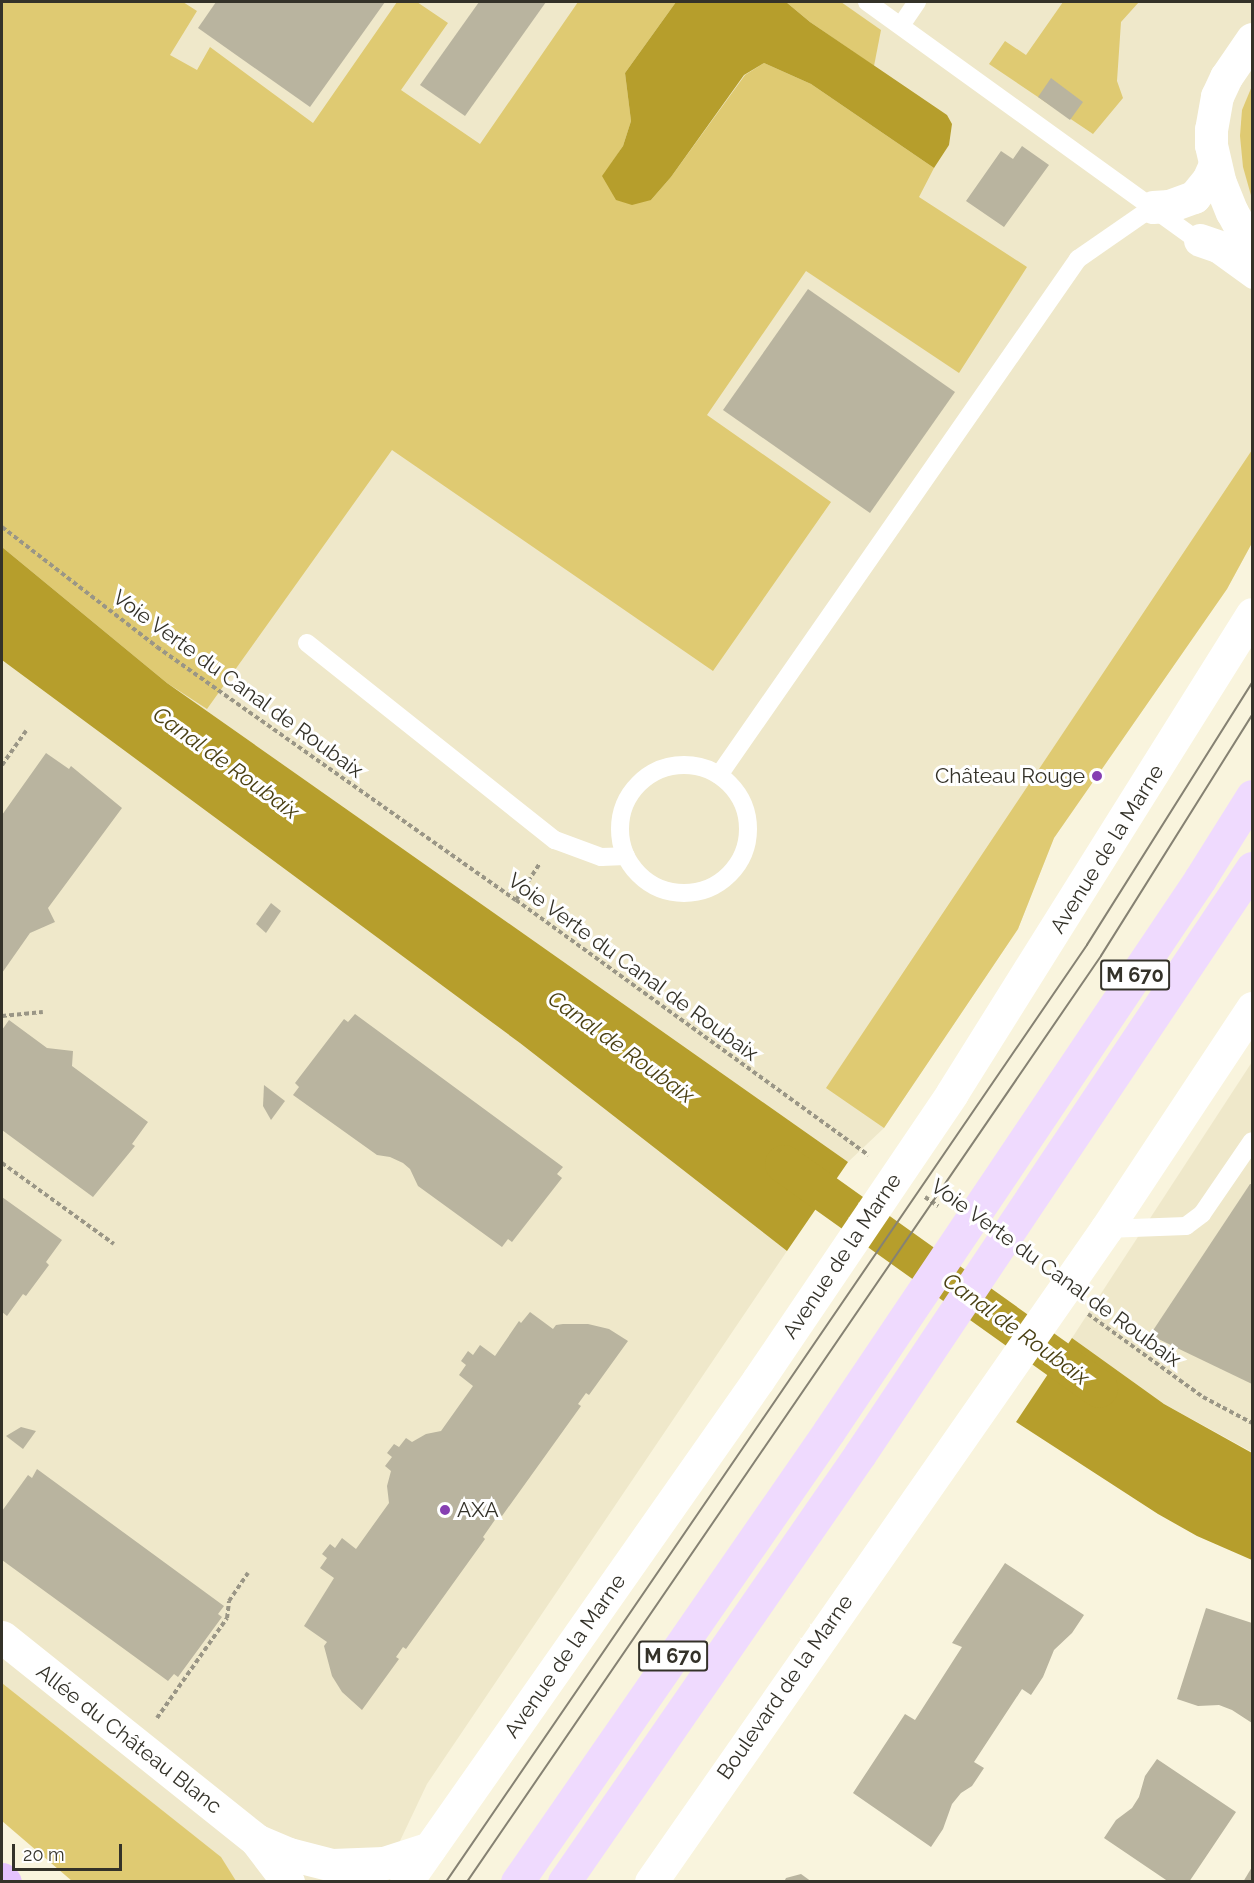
<!DOCTYPE html>
<html>
<head>
<meta charset="utf-8">
<style>
	body { margin:0 }
	#map { position:relative; width:1254px; height:1883px; overflow:hidden; background:#f9f4dd; font-family:Raleway,sans-serif }
	div>[style] { position:absolute }
	.built>* { inset:0; background:#efe8ca }
	.green>* { inset:0; background:#dfca72 }
	.water>* { inset:0; background:#b69e2c }
	.canal>* { height:38px; margin:-19px; padding:0 19px; transform-origin:19px; border-radius:19px; background:#b69e2c }
	.building>* { inset:0; background:#b9b49f }
	.path>* { height:4px; margin-top:-2px; transform-origin:0; background:repeating-linear-gradient(90deg,#9a9686 0 4.5px,transparent 0 7.5px) }
	.lane>* { height:18px; margin:-9px; padding:0 9px; transform-origin:9px; border-radius:9px; background:#fff }
	.lane>.ring { margin:-9px; padding:0; box-sizing:content-box; background:none; border:18px solid #fff; border-radius:50% }
	.street>* { height:33px; margin:-16.5px; padding:0 16.5px; transform-origin:16.5px; border-radius:16.5px; background:#fff }
	.secondary>* { height:33px; margin:-16.5px; padding:0 16.5px; transform-origin:16.5px; border-radius:16.5px; background:#fff }
	.primary>* { height:33px; margin:-16.5px; padding:0 16.5px; transform-origin:16.5px; border-radius:16.5px; background:#efdafe }
	.highway>* { height:33px; margin:-16.5px; padding:0 16.5px; transform-origin:16.5px; border-radius:16.5px; background:#e4c2fe }
	.tram>* { height:1.5px; margin:-0.75px; padding:0 0.75px; transform-origin:0.75px; border-radius:0.75px; background:#868273 }
	.dots>* { width:16px; height:16px; translate:-50% -50%; box-sizing:border-box; border:3px solid #fff; border-radius:50% }
	span { translate:-50% -50%; white-space:nowrap; text-align:center; line-height:1.15; -webkit-text-stroke:6px #fff; paint-order:stroke }
	.shield-label span { padding:2px 4px; background:#fff; border:2px solid; border-radius:4px; -webkit-text-stroke-width:0 }
	.shield-label { font-size:20px; color:#343229; font-weight:700 }
	.street-label { font-size:21px; color:#343229 }
	.poi-label { font-size:21px; color:#343229 }
	.right { translate:-100% -50%; text-align:right }
	.left { translate:0 -50%; text-align:left }
	.water-label { font-size:22px; color:#4a4013; font-style:italic }
	.frame { position:absolute; inset:0; border:3px solid #343229; pointer-events:none }
	.scale { position:absolute; left:12px; top:1844px; width:110px; height:27px; box-sizing:border-box; border:3px solid #343229; border-top:0; padding-left:8px; font-size:18px; line-height:21px; white-space:nowrap; color:#343229; -webkit-text-stroke:4px #fff; paint-order:stroke }
</style>
</head>
<body>
<div id="map">
	<div class="built">
		<div style="clip-path:polygon(2px 2px,1252px 2px,1252px 543px,1227px 589px,1054px 838px,1018px 929px,884px 1128px,848px 1162px,167px 683px,2px 547px)"></div>
		<div style="clip-path:polygon(2px 630px,787px 1251px,427px 1784px,381px 1881px,223px 1881px,109px 1768px,2px 1683px)"></div>
		<div style="clip-path:polygon(1252px 1062px,1252px 1452px,1164px 1404px,1072px 1338px)"></div>
	</div>
	<div class="green">
		<div style="clip-path:polygon(2px 2px,183px 2px,197px 11px,170px 55px,197px 70px,210px 47px,313px 123px,397px 2px,417px 2px,448px 23px,401px 90px,480px 144px,578px 2px,676px 2px,625px 73px,631px 121px,623px 146px,603px 176px,651px 200px,671px 177px,745px 75px,764px 63px,811px 84px,934px 168px,919px 197px,1027px 267px,959px 373px,806px 271px,707px 415px,831px 502px,713px 671px,392px 450px,207px 709px,167px 683px,2px 547px)"></div>
		<div style="clip-path:polygon(786px 2px,841px 2px,881px 30px,874px 66px,810px 22px)"></div>
		<div style="clip-path:polygon(1063px 2px,1139px 2px,1121px 22px,1117px 81px,1123px 98px,1093px 134px,989px 64px,1005px 41px,1026px 55px)"></div>
		<div style="clip-path:polygon(1252px 86px,1252px 199px,1243px 167px,1240px 136px,1242px 110px)"></div>
		<div style="clip-path:polygon(1252px 450px,1252px 543px,1227px 589px,1054px 838px,1018px 929px,884px 1128px,826px 1088px)"></div>
		<div style="clip-path:polygon(2px 1683px,221px 1857px,236px 1881px,72px 1881px,2px 1821px)"></div>
	</div>
	<div class="water">
		<div style="clip-path:polygon(676px 2px,786px 2px,810px 22px,947px 115px,952px 124px,949px 145px,934px 168px,811px 84px,764px 63px,744px 75px,671px 177px,651px 200px,632px 205px,616px 200px,602px 176px,623px 146px,631px 121px,625px 73px)"></div>
		<div style="clip-path:polygon(2px 547px,167px 683px,848px 1162px,787px 1251px,520px 1043px,2px 660px)"></div>
		<div style="clip-path:polygon(1072px 1338px,1164px 1404px,1252px 1453px,1252px 1560px,1197px 1536px,1158px 1514px,1016px 1422px)"></div>
	</div>
	<div class="canal">
		<div style="left:784px;top:1164px;width:387px;rotate:35.5deg"></div>
	</div>
	<div class="building">
		<div style="clip-path:polygon(216px 2px,385px 2px,310px 107px,198px 28px)"></div>
		<div style="clip-path:polygon(479px 2px,546px 2px,465px 116px,420px 85px)"></div>
		<div style="clip-path:polygon(1051px 78px,1083px 102px,1070px 120px,1038px 97px)"></div>
		<div style="clip-path:polygon(1022px 146px,1049px 165px,1004px 227px,966px 201px,1001px 151px,1013px 159px)"></div>
		<div style="clip-path:polygon(808px 289px,955px 392px,870px 513px,723px 410px)"></div>
		<div style="clip-path:polygon(46px 753px,69px 769px,71px 766px,122px 808px,48px 908px,55px 922px,30px 933px,2px 973px,2px 815px)"></div>
		<div style="clip-path:polygon(271px 903px,281px 911px,266px 933px,256px 924px)"></div>
		<div style="clip-path:polygon(355px 1014px,563px 1167px,557px 1174px,562px 1178px,512px 1242px,508px 1239px,502px 1247px,418px 1186px,410px 1169px,403px 1163px,390px 1157px,377px 1155px,293px 1095px,299px 1087px,295px 1083px,344px 1019px,348px 1022px)"></div>
		<div style="clip-path:polygon(9px 1020px,47px 1048px,73px 1051px,72px 1066px,148px 1122px,132px 1144px,135px 1146px,93px 1197px,2px 1130px,2px 1030px)"></div>
		<div style="clip-path:polygon(264px 1085px,285px 1101px,271px 1120px,263px 1106px)"></div>
		<div style="clip-path:polygon(1250px 1184px,1252px 1184px,1252px 1384px,1150px 1335px)"></div>
		<div style="clip-path:polygon(2px 1197px,62px 1240px,46px 1262px,49px 1265px,26px 1296px,23px 1294px,7px 1316px,2px 1312px)"></div>
		<div style="clip-path:polygon(530px 1312px,553px 1329px,556px 1325px,563px 1324px,588px 1324px,609px 1329px,628px 1341px,589px 1395px,586px 1393px,578px 1404px,581px 1406px,502px 1516px,499px 1514px,483px 1537px,485px 1539px,406px 1649px,403px 1647px,396px 1657px,399px 1659px,362px 1710px,342px 1692px,332px 1676px,324px 1646px,327px 1642px,304px 1626px,334px 1578px,320px 1568px,327px 1558px,322px 1554px,330px 1544px,335px 1548px,342px 1538px,356px 1549px,389px 1503px,387px 1486px,391px 1471px,385px 1466px,392px 1457px,387px 1453px,394px 1444px,399px 1447px,406px 1438px,412px 1442px,426px 1434px,441px 1431px,473px 1386px,459px 1375px,466px 1365px,461px 1361px,468px 1351px,473px 1355px,480px 1345px,495px 1356px,519px 1321px,521px 1323px)"></div>
		<div style="clip-path:polygon(21px 1427px,36px 1431px,23px 1449px,6px 1436px)"></div>
		<div style="clip-path:polygon(37px 1469px,224px 1606px,218px 1614px,222px 1617px,178px 1677px,174px 1674px,168px 1681px,2px 1560px,2px 1511px,28px 1475px,32px 1478px)"></div>
		<div style="clip-path:polygon(1005px 1563px,1084px 1615px,1072px 1633px,1054px 1650px,1043px 1677px,1031px 1695px,1022px 1689px,974px 1762px,984px 1768px,972px 1786px,961px 1793px,952px 1804px,943px 1829px,931px 1847px,853px 1793px,905px 1714px,915px 1720px,962px 1647px,952px 1643px)"></div>
		<div style="clip-path:polygon(1206px 1608px,1252px 1623px,1252px 1723px,1232px 1710px,1219px 1705px,1198px 1706px,1177px 1699px)"></div>
		<div style="clip-path:polygon(1157px 1759px,1236px 1812px,1189px 1882px,1169px 1882px,1104px 1838px,1116px 1820px,1132px 1808px,1139px 1797px,1145px 1776px)"></div>
		<div style="clip-path:polygon(1252px 1867px,1252px 1882px,1243px 1882px)"></div>
		<div style="clip-path:polygon(801px 1874px,812px 1882px,784px 1882px,786px 1878px)"></div>
	</div>
	<div class="path">
		<div style="left:2px;top:527px;width:196px;rotate:37.7deg"></div>
		<div style="left:157px;top:647px;width:439px;rotate:35.2deg"></div>
		<div style="left:516px;top:900px;width:435px;rotate:35.9deg"></div>
		<div style="left:2px;top:765px;width:42px;rotate:-54.8deg"></div>
		<div style="left:516px;top:900px;width:44px;rotate:-57deg"></div>
		<div style="left:2px;top:1016px;width:41px;rotate:-5.6deg"></div>
		<div style="left:2px;top:1163px;width:138px;rotate:35.9deg"></div>
		<div style="left:925px;top:1197px;width:16px;rotate:35deg"></div>
		<div style="left:1088px;top:1314px;width:142px;rotate:35.8deg"></div>
		<div style="left:1203px;top:1397px;width:55px;rotate:28deg"></div>
		<div style="left:157px;top:1718px;width:122px;rotate:-55deg"></div>
		<div style="left:227px;top:1618px;width:17px;rotate:-83deg"></div>
		<div style="left:229px;top:1601px;width:34px;rotate:-56deg"></div>
	</div>
	<div class="lane">
		<div style="left:867px;top:2px;width:475px;rotate:35.8deg"></div>
		<div style="left:902px;top:24px;width:27px;rotate:-56deg"></div>
		<div style="left:307px;top:643px;width:317px;rotate:38.5deg"></div>
		<div style="left:555px;top:840px;width:49px;rotate:20.3deg"></div>
		<div style="left:601px;top:857px;width:25px;rotate:-2deg"></div>
		<div class="ring" style="left:620px;top:765px;width:110px;height:110px"></div>
		<div style="left:719px;top:775px;width:629px;rotate:-55.17deg"></div>
		<div style="left:1078px;top:259px;width:91px;rotate:-34.7deg"></div>
		<div style="left:1106px;top:1229px;width:80px;rotate:-2.1deg"></div>
		<div style="left:1186px;top:1226px;width:20px;rotate:-37deg"></div>
		<div style="left:1202px;top:1214px;width:88px;rotate:-55.6deg"></div>
	</div>
	<div class="street">
		<div style="left:1252px;top:39px;width:46px;rotate:124.4deg"></div>
		<div style="left:1226px;top:77px;width:21px;rotate:115deg"></div>
		<div style="left:1217px;top:96px;width:34px;rotate:100deg"></div>
		<div style="left:1211px;top:129px;width:16px;rotate:90deg"></div>
		<div style="left:1211px;top:145px;width:39px;rotate:77deg"></div>
		<div style="left:1220px;top:183px;width:31px;rotate:68deg"></div>
		<div style="left:1232px;top:212px;width:42px;rotate:61.6deg"></div>
		<div style="left:1153px;top:207px;width:16px;rotate:-4deg"></div>
		<div style="left:1169px;top:206px;width:27px;rotate:-20deg"></div>
		<div style="left:1194px;top:197px;width:22px;rotate:-51deg"></div>
		<div style="left:1208px;top:180px;width:17px;rotate:-66deg"></div>
		<div style="left:1200px;top:240px;width:55px;rotate:19.1deg"></div>
		<div style="left:2px;top:1637px;width:325px;rotate:38.6deg"></div>
		<div style="left:256px;top:1840px;width:53px;rotate:52.7deg"></div>
		<div style="left:258px;top:1841px;width:34px;rotate:23deg"></div>
		<div style="left:289px;top:1854px;width:44px;rotate:14.3deg"></div>
		<div style="left:332px;top:1865px;width:52px;rotate:-2.2deg"></div>
		<div style="left:384px;top:1863px;width:48px;rotate:-18.1deg"></div>
	</div>
	<div class="secondary">
		<div style="left:406px;top:1882px;width:613px;rotate:-54.96deg"></div>
		<div style="left:758px;top:1380px;width:346px;rotate:-55.9deg"></div>
		<div style="left:952px;top:1093px;width:565px;rotate:-57.94deg"></div>
		<div style="left:651px;top:1882px;width:796px;rotate:-55.13deg"></div>
		<div style="left:1106px;top:1229px;width:265px;rotate:-56.5deg"></div>
	</div>
	<div class="primary">
		<div style="left:517px;top:1882px;width:548px;rotate:-55.32deg"></div>
		<div style="left:829px;top:1431px;width:665px;rotate:-56.09deg"></div>
		<div style="left:1200px;top:879px;width:98px;rotate:-57.9deg"></div>
		<div style="left:564px;top:1882px;width:520px;rotate:-55.33deg"></div>
		<div style="left:860px;top:1454px;width:705px;rotate:-56.22deg"></div>
	</div>
	<div class="highway">
		<div style="left:2px;top:1879px;width:4px;rotate:45deg"></div>
	</div>
	<div class="tram">
		<div style="left:446px;top:1882px;width:1135px;rotate:-55.62deg"></div>
		<div style="left:1087px;top:945px;width:310px;rotate:-57.8deg"></div>
		<div style="left:467px;top:1882px;width:1122px;rotate:-55.6deg"></div>
		<div style="left:1101px;top:956px;width:284px;rotate:-57.9deg"></div>
	</div>
	<div class="dots">
		<div style="left:1097px;top:776px;background:#863fb2"></div>
		<div style="left:445px;top:1510px;background:#863fb2"></div>
	</div>
	<div class="shield-label">
		<span style="left:1135px;top:975px">M 670</span>
		<span style="left:673px;top:1656px">M 670</span>
	</div>
	<div class="street-label">
		<span style="left:238px;top:684px;rotate:36deg">Voie Verte du Canal de Roubaix</span>
		<span style="left:1107px;top:849px;rotate:-58deg">Avenue de la Marne</span>
		<span style="left:633px;top:967px;rotate:36deg">Voie Verte du Canal de Roubaix</span>
		<span style="left:842px;top:1256px;rotate:-56deg">Avenue de la Marne</span>
		<span style="left:1056px;top:1273px;rotate:36deg">Voie Verte du Canal de Roubaix</span>
		<span style="left:565px;top:1656px;rotate:-55deg">Avenue de la Marne</span>
		<span style="left:785px;top:1687px;rotate:-55deg">Boulevard de la Marne</span>
		<span style="left:129px;top:1739px;rotate:38deg">Allée du Château Blanc</span>
	</div>
	<div class="poi-label">
		<span class="right" style="left:1085px;top:776px">Château Rouge</span>
		<span class="left" style="left:457px;top:1510px">AXA</span>
	</div>
	<div class="water-label">
		<span style="left:226px;top:763px;rotate:36deg">Canal de Roubaix</span>
		<span style="left:621px;top:1047px;rotate:36deg">Canal de Roubaix</span>
		<span style="left:1016px;top:1329px;rotate:36deg">Canal de Roubaix</span>
	</div>
	<div class="frame"></div>
	<div class="scale">20 m</div>
</div>
</body>
</html>
